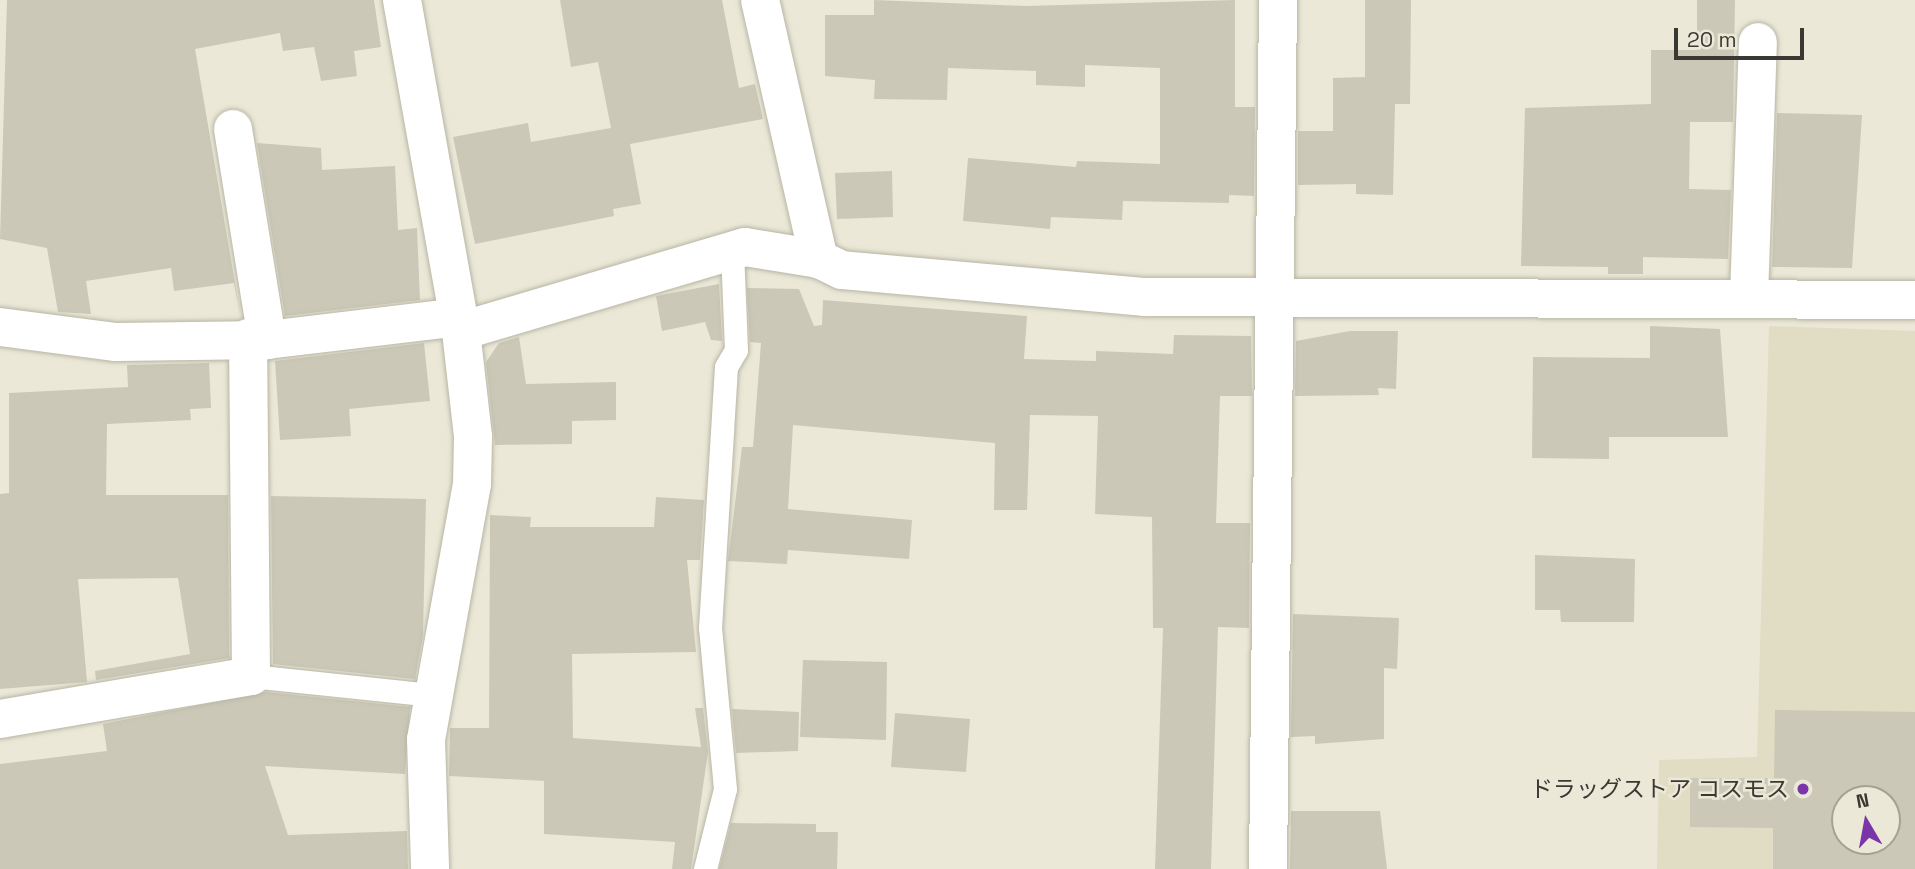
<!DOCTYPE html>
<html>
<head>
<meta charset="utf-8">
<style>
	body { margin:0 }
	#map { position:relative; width:1915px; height:869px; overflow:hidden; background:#ebe8d7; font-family:"Space Grotesk","Noto Sans JP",sans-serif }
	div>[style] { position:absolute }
	.built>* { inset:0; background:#e1dcc4 }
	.building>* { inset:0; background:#cbc8b7 }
	.roads { filter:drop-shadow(0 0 2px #b8b5a5) drop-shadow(0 0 2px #b8b5a5) }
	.lane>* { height:23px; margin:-11.5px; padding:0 11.5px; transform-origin:11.5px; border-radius:11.5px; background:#fff }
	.street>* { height:38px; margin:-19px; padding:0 19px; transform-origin:19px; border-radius:19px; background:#fff }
	.dots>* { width:19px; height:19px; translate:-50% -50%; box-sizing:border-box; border:4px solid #ebe8d7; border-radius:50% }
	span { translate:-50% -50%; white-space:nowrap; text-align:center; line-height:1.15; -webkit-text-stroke:5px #ebe8d7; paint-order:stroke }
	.poi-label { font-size:23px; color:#3a3832 }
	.right { translate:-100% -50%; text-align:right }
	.north { position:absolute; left:1831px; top:785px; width:70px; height:70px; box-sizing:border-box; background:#ebe8d7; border:2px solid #a4a295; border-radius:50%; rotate:350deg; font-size:19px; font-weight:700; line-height:28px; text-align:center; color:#3a3832 }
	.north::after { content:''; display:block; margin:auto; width:24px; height:32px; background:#7a35a8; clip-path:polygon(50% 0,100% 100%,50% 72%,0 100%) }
	.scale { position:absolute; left:1674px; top:28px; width:130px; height:32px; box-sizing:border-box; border:4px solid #3a3832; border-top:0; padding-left:9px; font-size:21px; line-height:24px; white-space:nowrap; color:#3a3832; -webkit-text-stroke:5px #ebe8d7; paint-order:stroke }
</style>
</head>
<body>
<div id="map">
	<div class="built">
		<div style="clip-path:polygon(evenodd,1769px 326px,1915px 331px,1915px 869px,1657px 869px,1659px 760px,1757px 757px,1769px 326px,1845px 799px,1887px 799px,1887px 841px,1845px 841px,1845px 799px)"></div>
	</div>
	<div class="building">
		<div style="clip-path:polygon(7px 0,374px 0,381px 47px,354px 51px,357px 76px,321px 81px,314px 47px,283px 51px,280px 33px,195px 49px,241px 318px,234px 283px,174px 291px,171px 268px,86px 281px,91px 314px,58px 312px,47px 248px,0 239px)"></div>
		<div style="clip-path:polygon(560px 0,722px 0,739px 88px,755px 84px,763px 119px,630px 144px,641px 204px,613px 209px,614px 216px,475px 244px,453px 137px,528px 123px,531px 142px,611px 128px,598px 62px,571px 67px)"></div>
		<div style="clip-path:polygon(874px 0,1026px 6px,1235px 0,1235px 107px,1255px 107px,1254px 196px,1229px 195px,1229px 203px,1123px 201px,1122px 220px,1051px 217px,1050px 229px,963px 221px,968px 158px,1076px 167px,1077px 161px,1160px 164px,1160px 68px,1085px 65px,1085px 87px,1036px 85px,1036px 71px,948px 68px,947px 100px,874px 99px,875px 80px,825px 76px,825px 15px,874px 15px)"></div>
		<div style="clip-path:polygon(1365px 0,1411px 0,1410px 104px,1395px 104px,1393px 195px,1356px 194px,1356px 184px,1298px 185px,1298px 131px,1333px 131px,1333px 78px,1365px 77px)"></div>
		<div style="clip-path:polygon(1697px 0,1735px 0,1733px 122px,1690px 122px,1689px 189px,1731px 190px,1728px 259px,1643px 257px,1643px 274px,1608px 274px,1608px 267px,1521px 266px,1525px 108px,1651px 104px,1651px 50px,1697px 50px)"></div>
		<div style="clip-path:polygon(1777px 113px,1862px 115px,1852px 268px,1772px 267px)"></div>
		<div style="clip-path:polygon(257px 143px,321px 148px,322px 170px,395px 166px,398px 230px,417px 228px,420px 300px,285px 316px)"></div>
		<div style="clip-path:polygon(892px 171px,893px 217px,837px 219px,835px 173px)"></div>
		<div style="clip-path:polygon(719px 284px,722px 341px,711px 340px,705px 322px,662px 331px,656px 296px)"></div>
		<div style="clip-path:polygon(747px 288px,799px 289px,814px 326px,822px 325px,823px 300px,1027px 316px,1024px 359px,1096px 361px,1096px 351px,1173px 354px,1174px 335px,1251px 336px,1252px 396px,1220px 396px,1216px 523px,1250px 523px,1249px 628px,1218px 627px,1211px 869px,1155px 869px,1163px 628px,1153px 628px,1152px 517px,1095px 514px,1098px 416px,1030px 415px,1027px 510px,994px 510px,995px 443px,793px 425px,788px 509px,912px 520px,909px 559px,788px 550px,787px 564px,728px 561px,742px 447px,753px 447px,761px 343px,750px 342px)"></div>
		<div style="clip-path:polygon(1650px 326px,1720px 329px,1728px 437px,1609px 437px,1609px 459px,1532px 458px,1533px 357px,1650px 358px)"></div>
		<div style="clip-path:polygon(1350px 331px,1398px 331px,1396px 389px,1378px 388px,1379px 395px,1295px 396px,1296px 341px)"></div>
		<div style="clip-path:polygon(519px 337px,526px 384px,616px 382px,616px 420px,572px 421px,572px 444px,495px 445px,486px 362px,499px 343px)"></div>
		<div style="clip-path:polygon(424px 343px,430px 401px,349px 409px,351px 436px,280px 440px,275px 361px)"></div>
		<div style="clip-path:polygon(209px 363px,211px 408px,190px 409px,191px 420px,107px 424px,106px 495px,228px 495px,229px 658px,96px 680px,95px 671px,190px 654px,178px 578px,78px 579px,87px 682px,0 689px,0 494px,9px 493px,9px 393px,128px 387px,127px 365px)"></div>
		<div style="clip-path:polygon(271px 496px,426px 499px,423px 635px,415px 679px,273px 664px)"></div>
		<div style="clip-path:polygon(656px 497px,704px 500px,700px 560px,687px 560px,696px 652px,572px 654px,573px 738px,701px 747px,695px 708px,703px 708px,708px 752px,691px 869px,672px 869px,675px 842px,544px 834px,544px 781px,449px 776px,450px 728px,489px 728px,490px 515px,531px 517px,530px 527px,654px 527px)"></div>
		<div style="clip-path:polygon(1535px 555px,1635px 559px,1634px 622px,1561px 622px,1560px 610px,1535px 610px)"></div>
		<div style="clip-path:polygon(1293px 614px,1399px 618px,1397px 669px,1384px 668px,1384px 739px,1315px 744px,1315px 736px,1291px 737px)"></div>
		<div style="clip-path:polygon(803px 660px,887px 662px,886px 740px,800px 737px)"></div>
		<div style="clip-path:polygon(266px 692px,410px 707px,405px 774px,265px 766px,288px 835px,407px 831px,408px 869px,0 869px,0 764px,107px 751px,103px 724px)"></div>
		<div style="clip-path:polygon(732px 709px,799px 712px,798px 751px,736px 753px)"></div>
		<div style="clip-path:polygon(evenodd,1775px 710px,1915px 712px,1915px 869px,1773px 869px,1773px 828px,1690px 827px,1690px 778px,1774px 778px,1775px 710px,1845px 799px,1887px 799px,1887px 841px,1845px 841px,1845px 799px)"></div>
		<div style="clip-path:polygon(895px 713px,970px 719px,966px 772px,891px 767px)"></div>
		<div style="clip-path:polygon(1291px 811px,1380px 811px,1387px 869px,1290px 869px)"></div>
		<div style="clip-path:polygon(731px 823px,816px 824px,816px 832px,838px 832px,837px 869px,719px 869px)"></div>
	</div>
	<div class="roads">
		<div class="lane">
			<div style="left:251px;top:676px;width:181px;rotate:6deg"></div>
			<div style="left:705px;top:869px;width:82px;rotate:-76deg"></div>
			<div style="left:725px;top:789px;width:162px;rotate:-95.3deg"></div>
			<div style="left:710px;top:628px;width:261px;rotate:-86.5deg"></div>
			<div style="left:726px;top:367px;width:20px;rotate:-60deg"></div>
			<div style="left:736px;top:350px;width:99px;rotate:-92.3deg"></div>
		</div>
		<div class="street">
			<div style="left:402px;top:0;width:336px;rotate:79.9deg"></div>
			<div style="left:461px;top:331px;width:107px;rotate:83.5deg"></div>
			<div style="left:473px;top:437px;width:47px;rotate:91.2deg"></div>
			<div style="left:472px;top:484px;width:259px;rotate:100.2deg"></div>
			<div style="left:426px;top:739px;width:130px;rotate:88.2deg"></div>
			<div style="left:760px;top:0;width:266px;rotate:77.2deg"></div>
			<div style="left:233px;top:129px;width:214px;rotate:80.8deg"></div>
			<div style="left:1749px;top:297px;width:255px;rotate:-88deg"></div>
			<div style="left:0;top:327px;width:117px;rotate:7.4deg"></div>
			<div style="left:116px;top:342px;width:151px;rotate:-0.8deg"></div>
			<div style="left:267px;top:340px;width:193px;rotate:-6.8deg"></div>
			<div style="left:461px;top:331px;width:296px;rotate:-16.5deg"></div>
			<div style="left:745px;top:247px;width:75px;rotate:9.2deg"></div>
			<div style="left:819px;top:259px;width:25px;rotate:26deg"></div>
			<div style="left:842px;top:270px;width:303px;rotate:5.1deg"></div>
			<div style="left:1144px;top:297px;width:771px;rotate:0.22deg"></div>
			<div style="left:0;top:719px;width:255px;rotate:-9.7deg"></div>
			<div style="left:251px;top:676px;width:338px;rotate:-90.5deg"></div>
			<div style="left:1268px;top:869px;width:869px;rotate:-89.34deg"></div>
		</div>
	</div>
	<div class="dots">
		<div style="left:1803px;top:789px;background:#7a35a8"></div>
	</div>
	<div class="poi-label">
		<span class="right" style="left:1789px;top:789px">ドラッグストア コスモス</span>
	</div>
	<div class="north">N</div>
	<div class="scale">20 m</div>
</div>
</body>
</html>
